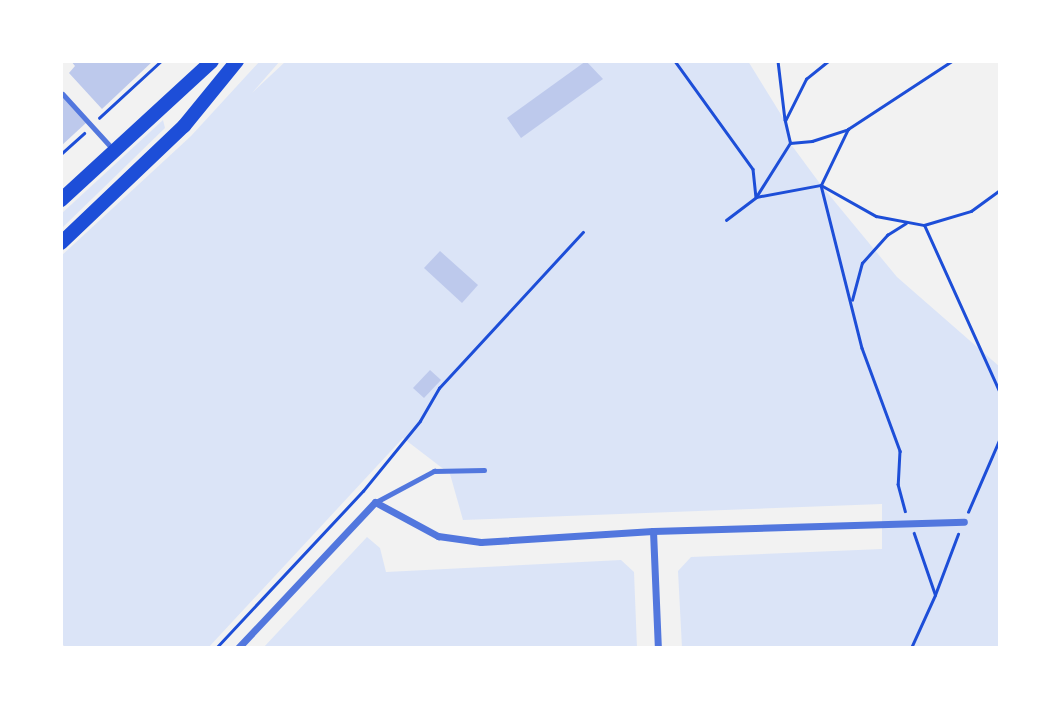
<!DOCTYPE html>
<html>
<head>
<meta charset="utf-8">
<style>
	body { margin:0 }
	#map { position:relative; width:1061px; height:709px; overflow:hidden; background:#f2f2f2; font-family:"PT Sans",sans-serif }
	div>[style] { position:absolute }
	.green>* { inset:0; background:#dbe4f7 }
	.building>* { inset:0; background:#bdc9ec }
	.path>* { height:2.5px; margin:-1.25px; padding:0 1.25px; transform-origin:1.25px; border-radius:1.25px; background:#1d4ed8 }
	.service>* { height:4.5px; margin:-2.25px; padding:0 2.25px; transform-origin:2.25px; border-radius:2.25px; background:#5277de }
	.minor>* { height:7px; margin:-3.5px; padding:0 3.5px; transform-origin:3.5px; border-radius:3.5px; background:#5277de }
	.primary>* { height:14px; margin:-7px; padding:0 7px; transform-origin:7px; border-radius:7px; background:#1d4ed8 }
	span { translate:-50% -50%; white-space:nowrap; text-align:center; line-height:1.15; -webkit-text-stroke:6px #fff; paint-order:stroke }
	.frame { position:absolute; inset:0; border:63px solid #fff; pointer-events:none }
</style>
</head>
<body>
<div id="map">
	<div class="green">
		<div style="clip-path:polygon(260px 61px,280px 61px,252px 93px,286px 61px,748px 61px,785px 121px,790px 143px,821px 185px,897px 277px,1000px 367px,1000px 648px,682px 648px,678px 571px,691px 557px,882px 549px,882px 504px,463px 520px,450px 474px,403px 438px,208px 648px,68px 648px,61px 644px,61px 256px,191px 136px)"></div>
		<div style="clip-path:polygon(163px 120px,165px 128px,61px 229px,61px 214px)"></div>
		<div style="clip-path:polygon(367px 537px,380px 548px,386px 572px,621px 560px,634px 572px,637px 648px,263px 648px)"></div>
	</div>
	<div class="building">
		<div style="clip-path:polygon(71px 61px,153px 61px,102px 109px,69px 73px,75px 66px)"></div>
		<div style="clip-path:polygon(586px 61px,603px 79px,521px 138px,507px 118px)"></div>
		<div style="clip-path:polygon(64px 97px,87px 122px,61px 146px,61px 99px)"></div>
		<div style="clip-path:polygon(440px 251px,478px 285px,462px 303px,424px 268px)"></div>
		<div style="clip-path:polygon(430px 370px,441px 380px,424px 398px,413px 388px)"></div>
	</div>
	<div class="path">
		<div style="left:675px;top:61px;width:133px;rotate:54.2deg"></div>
		<div style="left:753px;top:169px;width:28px;rotate:84deg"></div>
		<div style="left:778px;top:61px;width:59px;rotate:83.2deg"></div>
		<div style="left:99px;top:118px;width:84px;rotate:-42.6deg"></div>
		<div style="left:790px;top:143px;width:22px;rotate:-5deg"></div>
		<div style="left:812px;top:141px;width:38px;rotate:-18deg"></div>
		<div style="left:61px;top:154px;width:31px;rotate:-42deg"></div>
		<div style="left:821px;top:185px;width:168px;rotate:75.9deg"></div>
		<div style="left:862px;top:348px;width:110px;rotate:69.7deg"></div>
		<div style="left:900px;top:451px;width:33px;rotate:93deg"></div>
		<div style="left:898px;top:484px;width:28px;rotate:75deg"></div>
		<div style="left:821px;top:185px;width:63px;rotate:29.4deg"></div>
		<div style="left:876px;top:216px;width:49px;rotate:10.6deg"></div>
		<div style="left:924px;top:225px;width:49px;rotate:-16.6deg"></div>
		<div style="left:971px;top:211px;width:36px;rotate:-36deg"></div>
		<div style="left:756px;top:197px;width:64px;rotate:-57.8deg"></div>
		<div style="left:790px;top:143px;width:23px;rotate:-103deg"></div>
		<div style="left:785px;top:121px;width:47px;rotate:-63.4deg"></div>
		<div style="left:806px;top:79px;width:28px;rotate:-39deg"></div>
		<div style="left:726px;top:220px;width:38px;rotate:-37deg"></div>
		<div style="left:756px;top:197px;width:66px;rotate:-10.5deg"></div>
		<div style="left:821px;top:185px;width:62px;rotate:-64.3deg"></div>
		<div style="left:848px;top:129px;width:124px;rotate:-33.2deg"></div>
		<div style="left:925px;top:226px;width:182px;rotate:65.7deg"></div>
		<div style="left:852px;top:300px;width:38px;rotate:-75deg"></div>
		<div style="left:862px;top:263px;width:38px;rotate:-48deg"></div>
		<div style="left:887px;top:235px;width:22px;rotate:-32deg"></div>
		<div style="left:968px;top:512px;width:81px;rotate:-66.6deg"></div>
		<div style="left:935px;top:595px;width:65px;rotate:-69.3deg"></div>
		<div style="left:216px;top:648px;width:215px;rotate:-46.9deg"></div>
		<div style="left:363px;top:491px;width:90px;rotate:-50.8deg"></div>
		<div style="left:420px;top:421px;width:38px;rotate:-60deg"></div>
		<div style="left:439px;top:388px;width:212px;rotate:-47.3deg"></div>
		<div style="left:911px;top:648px;width:58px;rotate:-65.6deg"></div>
		<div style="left:935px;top:595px;width:65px;rotate:-109deg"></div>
	</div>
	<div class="service">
		<div style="left:63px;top:94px;width:76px;rotate:47.7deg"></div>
		<div style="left:376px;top:502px;width:66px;rotate:-28.1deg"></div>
		<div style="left:434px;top:471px;width:50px;rotate:-1.1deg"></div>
	</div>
	<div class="minor">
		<div style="left:653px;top:531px;width:117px;rotate:87.6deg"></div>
		<div style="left:238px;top:648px;width:200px;rotate:-46.8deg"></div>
		<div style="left:375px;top:502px;width:72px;rotate:28.4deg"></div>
		<div style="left:438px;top:536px;width:43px;rotate:7.9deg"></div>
		<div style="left:481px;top:542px;width:172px;rotate:-3.7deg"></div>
		<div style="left:653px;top:531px;width:311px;rotate:-1.7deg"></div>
	</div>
	<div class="primary">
		<div style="left:61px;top:200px;width:205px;rotate:-42.6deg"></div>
		<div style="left:61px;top:243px;width:170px;rotate:-43.6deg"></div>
		<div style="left:184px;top:126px;width:84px;rotate:-50.8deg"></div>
	</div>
	<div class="frame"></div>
</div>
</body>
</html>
